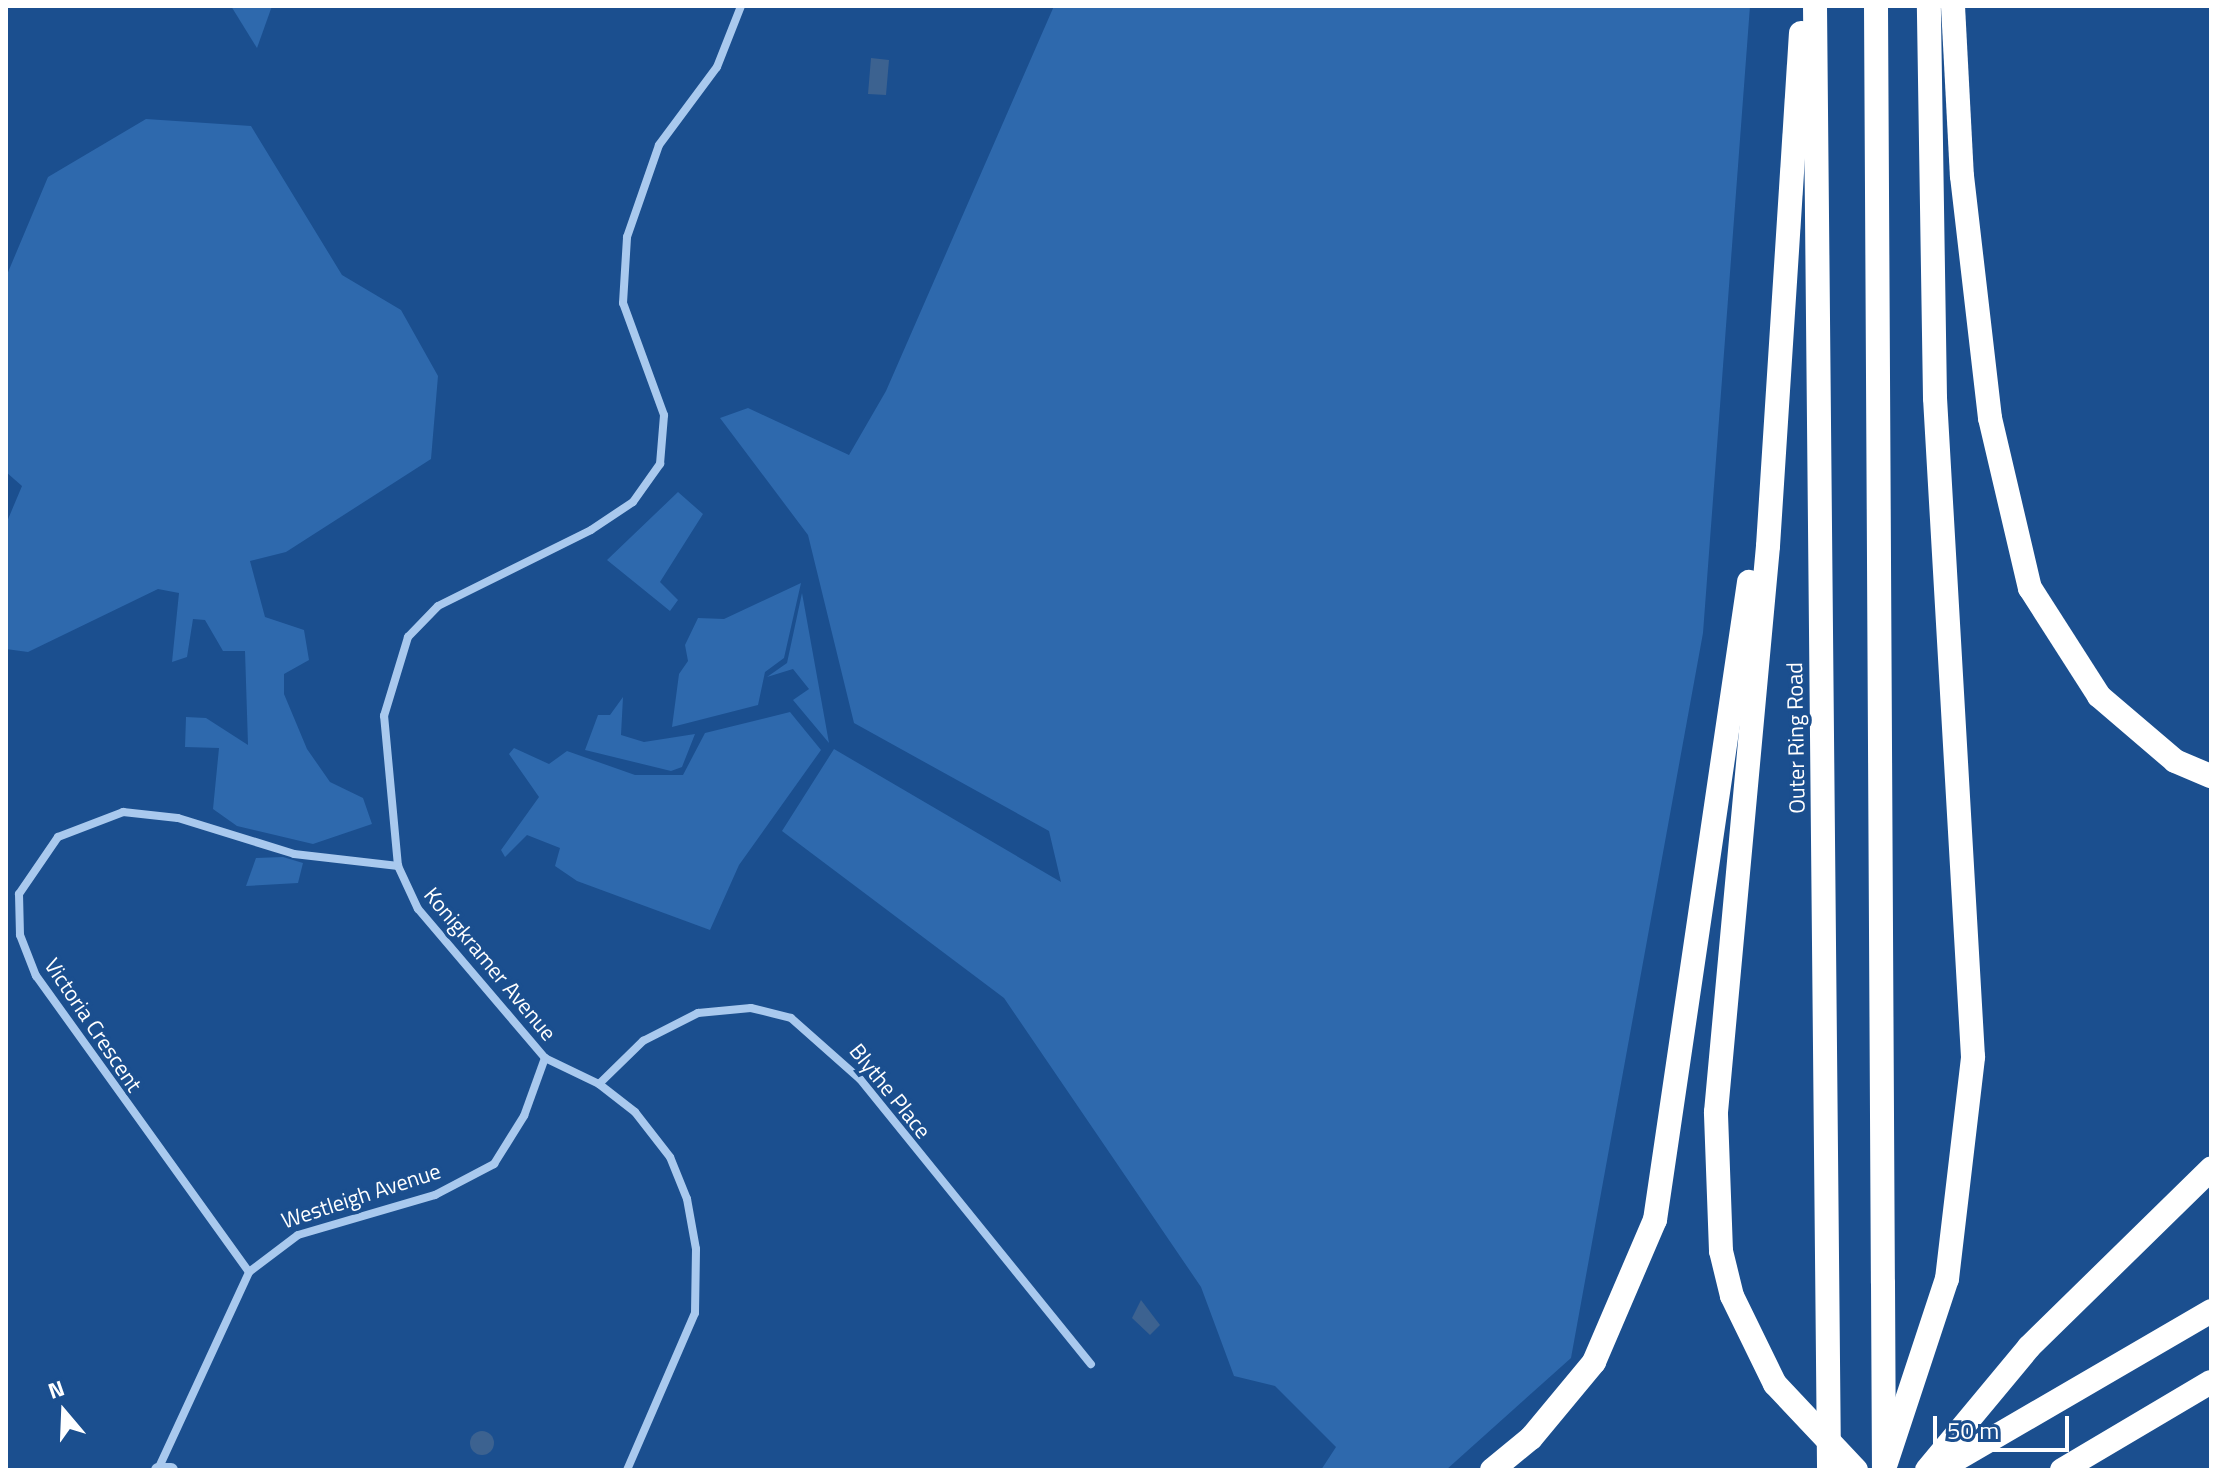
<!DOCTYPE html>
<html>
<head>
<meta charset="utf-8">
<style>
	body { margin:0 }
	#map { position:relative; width:2217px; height:1476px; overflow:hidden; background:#1b4f8f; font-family:"Titillium Web",sans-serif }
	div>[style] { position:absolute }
	.green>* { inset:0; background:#2e69ad }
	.water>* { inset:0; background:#3c6290 }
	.round { border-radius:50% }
	.minor>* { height:8px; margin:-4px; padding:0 4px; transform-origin:4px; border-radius:4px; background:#a9c9ee }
	.tertiary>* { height:14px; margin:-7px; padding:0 7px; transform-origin:7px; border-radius:7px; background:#a9c9ee }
	.motorway>* { height:24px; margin:-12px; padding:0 12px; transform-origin:12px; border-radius:12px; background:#fff }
	.motorway-bridge>* { height:24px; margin:-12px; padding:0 12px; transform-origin:12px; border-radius:12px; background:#fff }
	span { translate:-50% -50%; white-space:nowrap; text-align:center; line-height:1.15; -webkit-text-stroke:7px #1b4f8f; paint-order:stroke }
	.street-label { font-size:22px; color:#fff }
	.frame { position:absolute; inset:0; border:8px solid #fff; pointer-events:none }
	.north { position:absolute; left:24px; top:1372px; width:80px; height:80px; -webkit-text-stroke:6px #1b4f8f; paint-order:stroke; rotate:341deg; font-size:22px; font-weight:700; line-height:32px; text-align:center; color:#fff }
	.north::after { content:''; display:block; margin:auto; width:28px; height:36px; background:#fff; clip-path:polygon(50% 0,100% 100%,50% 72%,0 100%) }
	.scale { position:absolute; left:1933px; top:1416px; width:136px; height:36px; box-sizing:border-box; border:4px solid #fff; border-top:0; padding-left:10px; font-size:24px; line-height:28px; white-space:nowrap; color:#fff; -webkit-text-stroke:6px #1b4f8f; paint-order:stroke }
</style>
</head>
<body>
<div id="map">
	<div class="green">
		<div style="clip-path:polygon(231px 6px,272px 6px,257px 48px)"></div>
		<div style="clip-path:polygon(1054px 6px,1750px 6px,1703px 633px,1571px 1358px,1446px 1470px,1321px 1470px,1336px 1447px,1275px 1386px,1234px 1376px,1201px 1287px,1004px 998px,782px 831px,834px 749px,1061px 882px,1049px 831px,854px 723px,808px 535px,720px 418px,748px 408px,849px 455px,886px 391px)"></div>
		<div style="clip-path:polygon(146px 119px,251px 126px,342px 275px,401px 310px,438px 376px,431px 459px,286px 552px,250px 561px,265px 617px,304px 630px,309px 660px,284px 674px,284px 694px,307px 749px,330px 782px,363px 798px,372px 824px,313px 844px,237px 826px,213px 809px,219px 748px,185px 747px,186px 717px,206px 718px,248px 745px,245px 651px,223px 651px,205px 620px,193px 619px,187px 657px,172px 662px,179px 593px,158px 589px,28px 652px,6px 649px,6px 524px,22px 486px,6px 472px,6px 277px,48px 177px)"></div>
		<div style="clip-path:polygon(678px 492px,703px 514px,660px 582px,678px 600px,670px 611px,607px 560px)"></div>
		<div style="clip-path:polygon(801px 583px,784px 658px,765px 672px,758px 705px,672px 727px,679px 674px,688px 661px,685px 645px,698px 618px,724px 619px)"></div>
		<div style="clip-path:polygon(802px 593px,829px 743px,793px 700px,809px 689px,793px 669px,767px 677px,787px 663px)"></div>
		<div style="clip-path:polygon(623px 697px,621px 735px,644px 742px,695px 734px,682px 767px,671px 771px,585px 750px,598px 715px,610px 715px)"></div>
		<div style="clip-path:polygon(790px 712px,821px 750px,739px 865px,710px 930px,577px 881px,555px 866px,560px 848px,527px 835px,505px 857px,501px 850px,539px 797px,509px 754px,514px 748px,549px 764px,567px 751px,635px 775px,683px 775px,705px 733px)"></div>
		<div style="clip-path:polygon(283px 857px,303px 863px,298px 883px,246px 886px,256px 858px)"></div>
	</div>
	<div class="water">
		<div style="clip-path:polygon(871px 58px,889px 60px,886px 95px,868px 94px)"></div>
		<div style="clip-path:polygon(1141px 1300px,1160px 1325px,1150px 1335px,1132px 1318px)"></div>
		<div class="round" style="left:470px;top:1431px;width:24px;height:24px"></div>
	</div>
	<div class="minor">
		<div style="left:599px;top:1084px;width:62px;rotate:-44.3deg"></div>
		<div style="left:643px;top:1041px;width:62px;rotate:-27deg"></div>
		<div style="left:698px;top:1013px;width:53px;rotate:-5.4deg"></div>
		<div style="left:751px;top:1008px;width:41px;rotate:14deg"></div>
		<div style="left:791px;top:1018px;width:92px;rotate:41.5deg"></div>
		<div style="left:860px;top:1079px;width:367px;rotate:51deg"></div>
		<div style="left:249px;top:1272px;width:365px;rotate:-125.7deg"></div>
		<div style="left:36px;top:976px;width:44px;rotate:-111.3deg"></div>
		<div style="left:20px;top:935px;width:41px;rotate:-91.4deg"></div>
		<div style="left:19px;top:894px;width:69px;rotate:-55.6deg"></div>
		<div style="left:58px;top:837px;width:70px;rotate:-21deg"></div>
		<div style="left:123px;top:812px;width:55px;rotate:6.2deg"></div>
		<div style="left:178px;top:818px;width:121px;rotate:17.2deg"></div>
		<div style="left:294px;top:854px;width:105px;rotate:6.6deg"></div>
		<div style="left:160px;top:1465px;width:213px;rotate:-65.2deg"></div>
		<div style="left:249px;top:1272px;width:61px;rotate:-37.1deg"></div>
		<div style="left:298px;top:1235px;width:143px;rotate:-16.3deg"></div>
		<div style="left:435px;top:1195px;width:67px;rotate:-27.7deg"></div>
		<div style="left:494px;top:1164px;width:57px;rotate:-58deg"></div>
		<div style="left:524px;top:1116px;width:62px;rotate:-70.1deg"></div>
		<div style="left:627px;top:1470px;width:171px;rotate:-66.6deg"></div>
		<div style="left:695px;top:1313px;width:64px;rotate:-89.1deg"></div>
		<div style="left:696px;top:1249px;width:51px;rotate:-100.2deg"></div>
		<div style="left:687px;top:1199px;width:45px;rotate:-112deg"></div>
		<div style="left:670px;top:1157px;width:57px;rotate:-127.9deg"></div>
		<div style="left:635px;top:1112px;width:46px;rotate:-142.1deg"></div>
		<div style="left:599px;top:1084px;width:60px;rotate:-154.3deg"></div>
		<div style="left:545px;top:1058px;width:196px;rotate:-130.4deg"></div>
		<div style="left:418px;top:909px;width:47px;rotate:-114.9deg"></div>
		<div style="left:398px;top:866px;width:151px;rotate:-95.3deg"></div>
		<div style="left:384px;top:716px;width:83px;rotate:-73.1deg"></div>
		<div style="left:408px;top:637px;width:43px;rotate:-45.9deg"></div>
		<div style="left:438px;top:606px;width:171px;rotate:-26.4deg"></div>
		<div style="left:591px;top:530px;width:50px;rotate:-33.7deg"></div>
		<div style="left:633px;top:502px;width:47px;rotate:-54.6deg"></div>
		<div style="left:660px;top:464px;width:49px;rotate:-85.3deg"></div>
		<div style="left:664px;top:415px;width:119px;rotate:-110.1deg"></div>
		<div style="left:623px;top:303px;width:66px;rotate:-86.5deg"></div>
		<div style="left:627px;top:237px;width:97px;rotate:-70.8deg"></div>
		<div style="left:659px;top:145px;width:97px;rotate:-53.4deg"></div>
		<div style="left:717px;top:67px;width:66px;rotate:-68.5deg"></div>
	</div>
	<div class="tertiary">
		<div style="left:158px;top:1470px;width:13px"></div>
	</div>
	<div class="motorway">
		<div style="left:1815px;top:6px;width:1464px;rotate:89.45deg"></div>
		<div style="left:1876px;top:6px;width:1277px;rotate:89.69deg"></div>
		<div style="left:1953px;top:6px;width:170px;rotate:87deg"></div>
		<div style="left:1962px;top:176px;width:244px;rotate:83.4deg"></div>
		<div style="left:1990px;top:418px;width:175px;rotate:76.8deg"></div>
		<div style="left:2030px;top:588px;width:128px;rotate:57.4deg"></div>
		<div style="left:2099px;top:696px;width:100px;rotate:40.5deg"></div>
		<div style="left:2175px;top:761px;width:39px;rotate:23deg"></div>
		<div style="left:1721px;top:1251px;width:139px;rotate:-92.1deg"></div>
		<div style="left:1716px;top:1112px;width:568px;rotate:-84.75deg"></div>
		<div style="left:1768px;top:546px;width:514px;rotate:-86.32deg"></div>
		<div style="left:1886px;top:1463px;width:194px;rotate:-71.7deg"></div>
		<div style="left:1947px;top:1279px;width:224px;rotate:-83.3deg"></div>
		<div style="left:1973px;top:1057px;width:660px;rotate:-93.3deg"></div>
		<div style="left:1935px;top:398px;width:392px;rotate:-90.9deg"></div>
		<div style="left:1492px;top:1470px;width:50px;rotate:-39.4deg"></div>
		<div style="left:1531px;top:1438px;width:99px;rotate:-50.3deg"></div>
		<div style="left:1594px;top:1362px;width:155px;rotate:-66.8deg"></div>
		<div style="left:1655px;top:1220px;width:645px;rotate:-81.62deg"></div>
		<div style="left:1927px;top:1470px;width:160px;rotate:-50.3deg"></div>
		<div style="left:2029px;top:1347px;width:255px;rotate:-44.4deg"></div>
		<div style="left:1938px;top:1470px;width:316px;rotate:-30.2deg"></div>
		<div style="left:2062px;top:1470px;width:173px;rotate:-30.6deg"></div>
	</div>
	<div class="motorway-bridge">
		<div style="left:1721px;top:1251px;width:46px;rotate:76.3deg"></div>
		<div style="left:1732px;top:1296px;width:98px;rotate:64deg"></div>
		<div style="left:1775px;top:1384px;width:118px;rotate:46.7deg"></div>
		<div style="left:1883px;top:1283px;width:187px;rotate:89.7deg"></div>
	</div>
	<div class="street-label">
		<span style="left:1796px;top:738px;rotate:-91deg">Outer Ring Road</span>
		<span style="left:490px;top:964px;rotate:50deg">Konigkramer Avenue</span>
		<span style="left:93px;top:1025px;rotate:56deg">Victoria Crescent</span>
		<span style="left:890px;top:1091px;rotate:51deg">Blythe Place</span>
		<span style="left:361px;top:1196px;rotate:-18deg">Westleigh Avenue</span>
	</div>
	<div class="frame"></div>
	<div class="north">N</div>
	<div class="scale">50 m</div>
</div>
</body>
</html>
